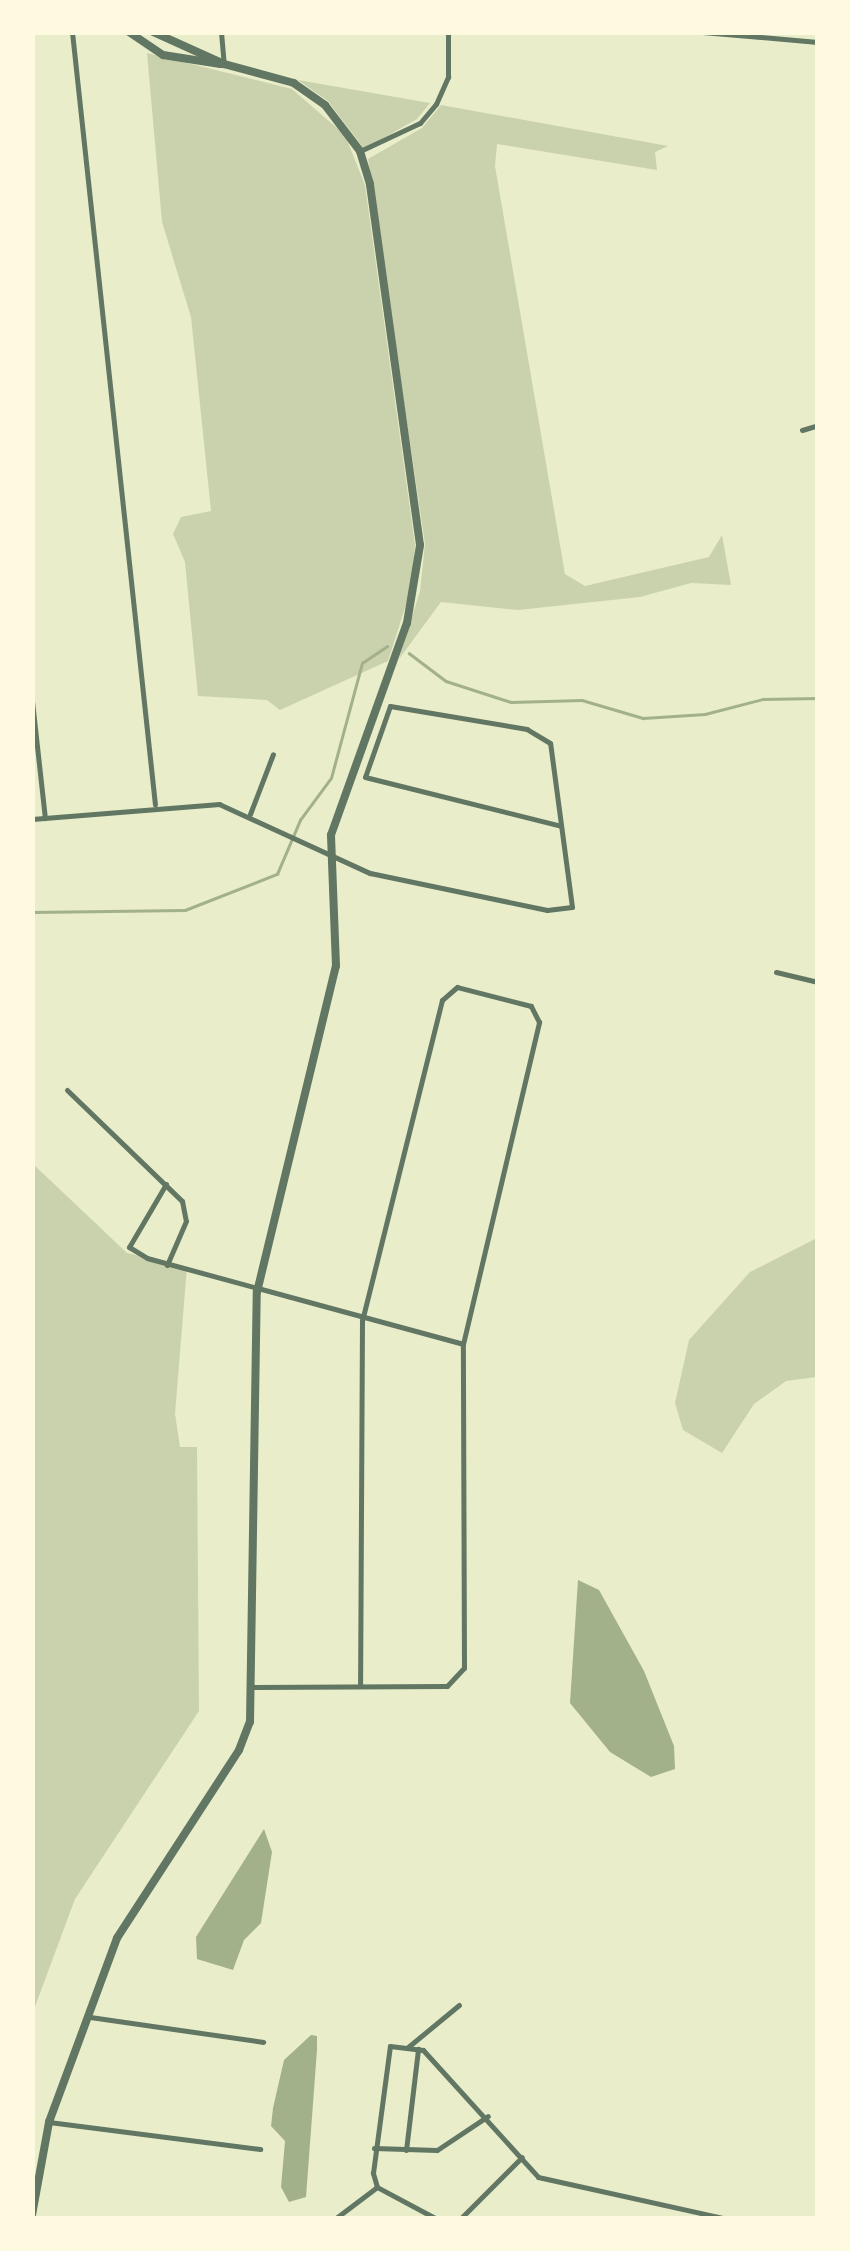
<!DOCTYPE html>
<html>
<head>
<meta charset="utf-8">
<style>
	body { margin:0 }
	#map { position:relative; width:850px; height:2251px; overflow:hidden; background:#e9edc9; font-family:"Golos Text",sans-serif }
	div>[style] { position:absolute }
	.green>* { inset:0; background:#cad2ad }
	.water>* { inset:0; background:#a3b18a }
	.stream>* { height:2.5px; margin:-1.25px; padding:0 1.25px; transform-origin:1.25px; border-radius:1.25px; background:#a3b18a }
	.minor>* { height:5px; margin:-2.5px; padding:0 2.5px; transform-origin:2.5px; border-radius:2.5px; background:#617663 }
	.tertiary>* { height:8px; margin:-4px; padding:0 4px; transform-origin:4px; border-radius:4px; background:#617663 }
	span { translate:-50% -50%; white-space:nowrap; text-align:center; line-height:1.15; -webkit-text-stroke:8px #fefae0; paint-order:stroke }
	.frame { position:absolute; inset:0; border:35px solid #fefae0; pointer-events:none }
</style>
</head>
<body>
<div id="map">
	<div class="green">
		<div style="clip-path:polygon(147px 53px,292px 89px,345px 135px,365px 185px,415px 545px,411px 589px,388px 661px,280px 710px,267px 700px,198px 696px,185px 562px,173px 534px,181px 517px,211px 511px,191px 317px,162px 222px)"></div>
		<div style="clip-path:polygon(298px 80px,430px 103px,417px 119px,364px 149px,328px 101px)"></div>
		<div style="clip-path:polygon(441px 105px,668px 146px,655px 152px,657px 170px,497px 144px,495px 166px,565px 574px,585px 586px,709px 557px,722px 535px,731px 585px,691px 583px,640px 597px,518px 610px,441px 602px,399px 659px,420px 591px,425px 544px,368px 159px,422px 128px)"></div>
		<div style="clip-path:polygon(33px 1164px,127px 1253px,187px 1267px,175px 1414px,180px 1447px,197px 1447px,199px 1711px,75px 1899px,33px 2012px)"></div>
		<div style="clip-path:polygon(817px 1238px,817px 1377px,786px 1381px,754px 1404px,722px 1453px,683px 1430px,675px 1403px,689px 1340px,750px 1272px)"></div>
	</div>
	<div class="water">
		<div style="clip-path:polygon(578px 1580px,599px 1590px,644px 1671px,674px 1746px,675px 1769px,651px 1777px,610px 1752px,570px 1703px)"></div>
		<div style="clip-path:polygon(264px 1829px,272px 1852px,261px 1923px,244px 1940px,233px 1970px,197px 1959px,196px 1937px)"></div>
		<div style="clip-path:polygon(311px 2035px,317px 2036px,317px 2050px,306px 2197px,289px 2202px,281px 2187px,285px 2141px,271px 2126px,273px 2108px,284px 2060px)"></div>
	</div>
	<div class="stream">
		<div style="left:409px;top:653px;width:46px;rotate:37.1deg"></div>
		<div style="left:446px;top:681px;width:68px;rotate:17.9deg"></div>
		<div style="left:511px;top:702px;width:71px;rotate:-1.6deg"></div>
		<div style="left:582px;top:700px;width:64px;rotate:16.4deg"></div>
		<div style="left:643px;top:718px;width:62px;rotate:-3.7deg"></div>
		<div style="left:705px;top:714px;width:60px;rotate:-14.5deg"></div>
		<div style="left:763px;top:699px;width:55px;rotate:-1deg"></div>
		<div style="left:32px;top:912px;width:153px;rotate:-0.7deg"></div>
		<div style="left:185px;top:910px;width:99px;rotate:-21.4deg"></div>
		<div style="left:277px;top:874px;width:59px;rotate:-66.9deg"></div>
		<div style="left:300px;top:820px;width:52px;rotate:-53.6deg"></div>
		<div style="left:331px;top:778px;width:119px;rotate:-74.9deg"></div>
		<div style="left:362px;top:663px;width:30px;rotate:-34deg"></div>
	</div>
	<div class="minor">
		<div style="left:72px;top:32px;width:777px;rotate:83.87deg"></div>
		<div style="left:221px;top:32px;width:32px;rotate:85deg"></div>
		<div style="left:702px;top:32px;width:116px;rotate:4.9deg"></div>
		<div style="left:360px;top:151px;width:66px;rotate:-25deg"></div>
		<div style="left:420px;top:123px;width:25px;rotate:-50deg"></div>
		<div style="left:436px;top:104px;width:30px;rotate:-66deg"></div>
		<div style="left:448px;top:77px;width:45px;rotate:-90deg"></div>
		<div style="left:802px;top:430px;width:17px;rotate:-17deg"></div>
		<div style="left:32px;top:701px;width:118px;rotate:83.7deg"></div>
		<div style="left:250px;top:814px;width:64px;rotate:-69deg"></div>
		<div style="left:32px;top:819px;width:188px;rotate:-4.6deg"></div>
		<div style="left:219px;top:804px;width:166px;rotate:24.6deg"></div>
		<div style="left:370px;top:873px;width:181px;rotate:11.8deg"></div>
		<div style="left:547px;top:910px;width:25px;rotate:-7deg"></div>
		<div style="left:572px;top:907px;width:165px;rotate:-97.6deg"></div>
		<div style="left:550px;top:743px;width:27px;rotate:-149deg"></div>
		<div style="left:527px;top:729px;width:139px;rotate:-170.5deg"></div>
		<div style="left:390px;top:706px;width:75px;rotate:109.4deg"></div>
		<div style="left:365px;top:777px;width:202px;rotate:14deg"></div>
		<div style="left:776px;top:972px;width:43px;rotate:13.4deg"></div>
		<div style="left:67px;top:1090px;width:160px;rotate:44deg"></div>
		<div style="left:182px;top:1201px;width:20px;rotate:79deg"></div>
		<div style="left:186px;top:1221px;width:48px;rotate:113.4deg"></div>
		<div style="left:166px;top:1184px;width:73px;rotate:120.4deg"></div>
		<div style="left:129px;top:1247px;width:21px;rotate:31deg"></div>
		<div style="left:147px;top:1258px;width:327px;rotate:15.2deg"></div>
		<div style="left:252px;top:1687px;width:195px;rotate:-0.3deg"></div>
		<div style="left:447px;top:1686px;width:25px;rotate:-47deg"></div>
		<div style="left:464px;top:1668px;width:324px;rotate:-90.2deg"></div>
		<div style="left:463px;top:1344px;width:331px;rotate:-76.7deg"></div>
		<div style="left:539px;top:1022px;width:18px;rotate:-117deg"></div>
		<div style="left:531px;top:1006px;width:76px;rotate:-165.6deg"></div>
		<div style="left:457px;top:987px;width:20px;rotate:139deg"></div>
		<div style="left:442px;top:1000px;width:330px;rotate:104deg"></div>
		<div style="left:362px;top:1320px;width:366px;rotate:90.3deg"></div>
		<div style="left:90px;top:2017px;width:175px;rotate:8.2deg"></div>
		<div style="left:408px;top:2047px;width:66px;rotate:-39.5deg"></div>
		<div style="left:49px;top:2122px;width:213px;rotate:7.3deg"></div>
		<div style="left:374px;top:2148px;width:63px;rotate:1.8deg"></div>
		<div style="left:437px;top:2150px;width:61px;rotate:-33.7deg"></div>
		<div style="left:406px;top:2150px;width:102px;rotate:-83.2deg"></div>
		<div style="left:336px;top:2218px;width:51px;rotate:-37.1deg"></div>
		<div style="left:435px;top:2218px;width:66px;rotate:-151.9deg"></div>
		<div style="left:377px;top:2187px;width:15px;rotate:-106deg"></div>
		<div style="left:373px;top:2173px;width:128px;rotate:-82.4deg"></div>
		<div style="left:390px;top:2046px;width:33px;rotate:7deg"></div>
		<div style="left:423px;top:2050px;width:171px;rotate:47.8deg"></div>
		<div style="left:538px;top:2177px;width:189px;rotate:12.5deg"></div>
		<div style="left:461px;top:2218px;width:86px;rotate:-45deg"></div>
	</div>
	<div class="tertiary">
		<div style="left:129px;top:32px;width:41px;rotate:34.1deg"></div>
		<div style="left:163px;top:55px;width:58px;rotate:9deg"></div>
		<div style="left:32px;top:2215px;width:95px;rotate:-79.6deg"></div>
		<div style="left:49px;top:2122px;width:196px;rotate:-69.7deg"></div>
		<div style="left:117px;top:1938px;width:224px;rotate:-57deg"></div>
		<div style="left:239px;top:1750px;width:30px;rotate:-69deg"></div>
		<div style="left:250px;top:1722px;width:430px;rotate:-89.1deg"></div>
		<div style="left:257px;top:1292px;width:335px;rotate:-76.4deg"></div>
		<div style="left:336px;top:966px;width:131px;rotate:-92.2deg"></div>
		<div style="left:331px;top:835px;width:225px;rotate:-70.3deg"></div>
		<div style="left:407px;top:623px;width:79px;rotate:-80.5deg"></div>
		<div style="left:420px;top:545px;width:364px;rotate:-97.9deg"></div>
		<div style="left:370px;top:184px;width:34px;rotate:-107deg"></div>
		<div style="left:360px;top:151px;width:58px;rotate:-127.3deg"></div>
		<div style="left:325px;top:105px;width:38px;rotate:-145deg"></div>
		<div style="left:294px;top:83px;width:73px;rotate:-164.8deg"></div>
		<div style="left:224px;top:64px;width:78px;rotate:-155.7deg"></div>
	</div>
	<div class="frame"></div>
</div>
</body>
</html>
